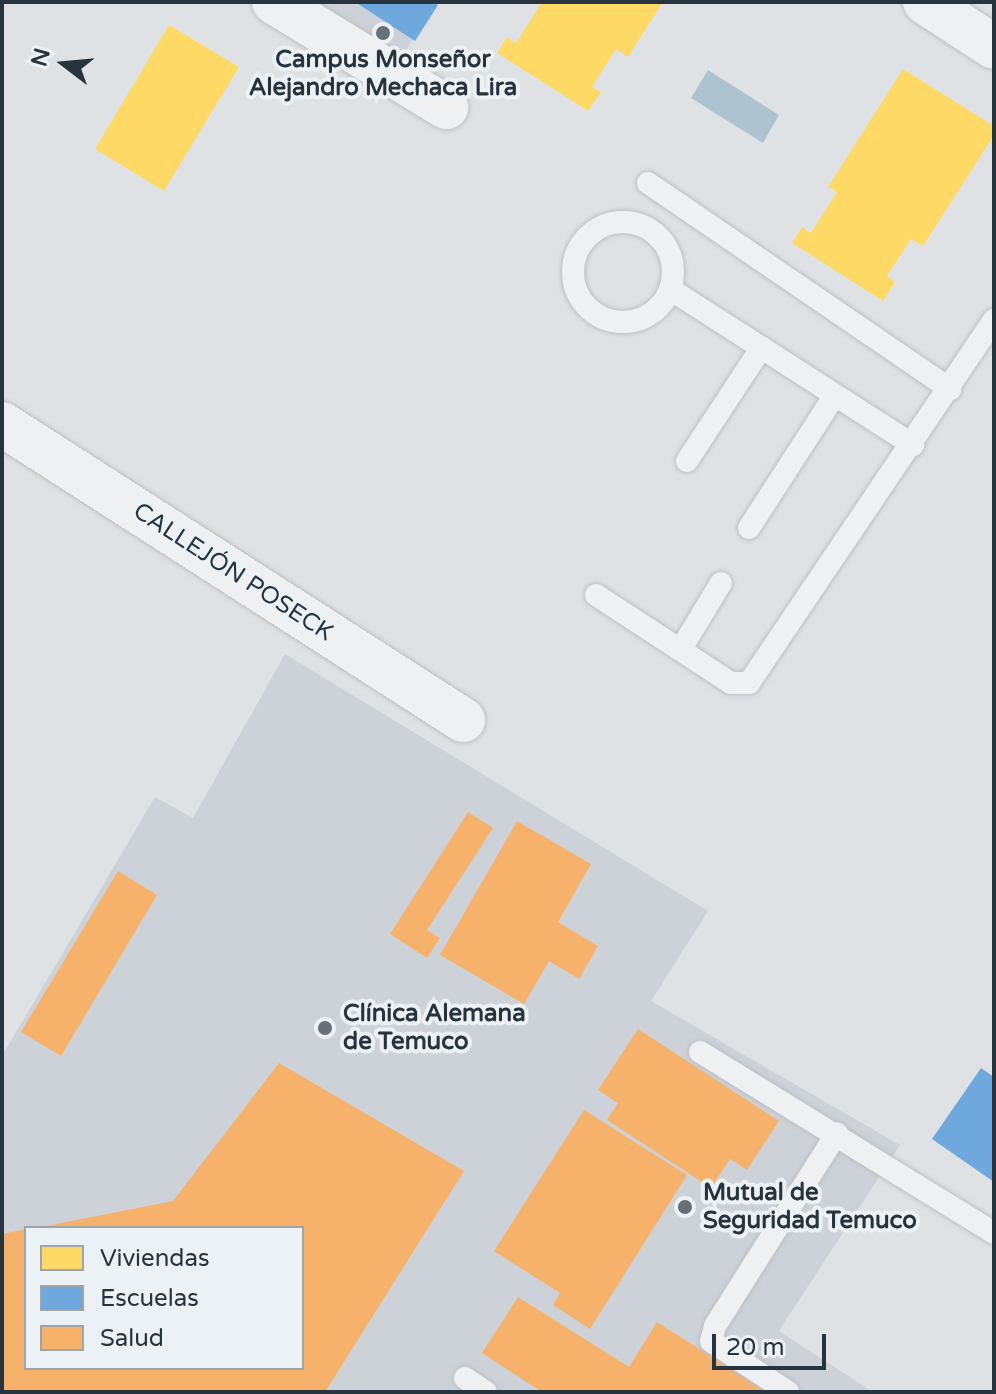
<!DOCTYPE html>
<html>
<head>
<meta charset="utf-8">
<style>
	body { margin:0 }
	#map { position:relative; width:996px; height:1394px; overflow:hidden; background:#dfe2e5; font-family:"Varela Round",sans-serif }
	div>[style] { position:absolute }
	.built>* { inset:0; background:#cdd2d8 }
	.water>* { inset:0; background:#adc4d0 }
	.homes>* { inset:0; background:#ffd966 }
	.schools>* { inset:0; background:#6fa8dc }
	.health>* { inset:0; background:#f6b26b }
	.roads { filter:drop-shadow(0 0 2px #bec0c3) drop-shadow(0 0 2px #bec0c3) }
	.lane>* { height:22px; margin:-11px; padding:0 11px; transform-origin:11px; border-radius:11px; background:#eff0f1 }
	.lane>.ring { margin:-11px; padding:0; box-sizing:content-box; background:none; border:22px solid #eff0f1; border-radius:50% }
	.street>* { height:44px; margin:-22px; padding:0 22px; transform-origin:22px; border-radius:22px; background:#eff0f1 }
	.dots>* { width:22px; height:22px; translate:-50% -50%; box-sizing:border-box; border:4px solid #ecf1f5; border-radius:50% }
	span { translate:-50% -50%; white-space:nowrap; text-align:center; line-height:1.15; -webkit-text-stroke:8px #ecf1f5; paint-order:stroke }
	.poi-label { font-size:24px; color:#27333d; font-weight:700 }
	.left { translate:0 -50%; text-align:left }
	.street-label { font-size:24px; color:#27333d }
	.frame { position:absolute; inset:0; border:4px solid #27333d; pointer-events:none }
	.legend { position:absolute; left:24px; top:1226px; width:280px; height:144px; box-sizing:border-box; background:#ecf1f5; border:2px solid #9da5ab; margin:0; padding:10px 14px; list-style:none; font-size:24px; color:#27333d }
	.legend li { display:flex; align-items:center; gap:16px; height:40px }
	.legend b { width:40px; border:2px solid #9da5ab }
	.north { position:absolute; left:24px; top:24px; width:80px; height:80px; -webkit-text-stroke:6px #ecf1f5; paint-order:stroke; rotate:286deg; font-size:22px; font-weight:700; line-height:32px; text-align:center; color:#27333d }
	.north::after { content:''; display:block; margin:auto; width:28px; height:36px; background:#27333d; clip-path:polygon(50% 0,100% 100%,50% 72%,0 100%) }
	.scale { position:absolute; left:712px; top:1334px; width:114px; height:36px; box-sizing:border-box; border:4px solid #27333d; border-top:0; padding-left:10px; font-size:24px; line-height:28px; white-space:nowrap; color:#27333d; -webkit-text-stroke:6px #ecf1f5; paint-order:stroke }
</style>
</head>
<body>
<div id="map">
	<div class="built">
		<div style="clip-path:polygon(300px 2px,435px 2px,399px 63px)"></div>
		<div style="clip-path:polygon(evenodd,285px 654px,708px 911px,651px 1001px,900px 1145px,779px 1331px,873px 1392px,2px 1392px,2px 1056px,155px 797px,193px 818px,285px 654px,26px 1228px,302px 1228px,302px 1368px,26px 1368px,26px 1228px)"></div>
	</div>
	<div class="water">
		<div style="clip-path:polygon(708px 70px,779px 115px,763px 143px,691px 98px)"></div>
	</div>
	<div class="homes">
		<div style="clip-path:polygon(542px 2px,663px 2px,628px 57px,616px 49px,592px 87px,601px 92px,588px 111px,497px 53px,507px 37px,516px 43px)"></div>
		<div style="clip-path:polygon(169px 25px,239px 67px,164px 191px,95px 149px)"></div>
		<div style="clip-path:polygon(903px 69px,994px 126px,994px 135px,923px 246px,911px 239px,887px 276px,895px 282px,883px 301px,792px 243px,802px 227px,811px 233px,837px 192px,828px 187px)"></div>
	</div>
	<div class="schools">
		<div style="clip-path:polygon(355px 2px,434px 2px,438px 5px,415px 41px)"></div>
		<div style="clip-path:polygon(981px 1068px,994px 1077px,994px 1182px,932px 1139px)"></div>
	</div>
	<div class="health">
		<div style="clip-path:polygon(468px 812px,493px 828px,427px 930px,440px 938px,427px 958px,390px 934px)"></div>
		<div style="clip-path:polygon(517px 821px,591px 864px,558px 922px,598px 946px,579px 979px,549px 961px,524px 1004px,440px 955px)"></div>
		<div style="clip-path:polygon(118px 871px,157px 895px,61px 1056px,21px 1032px)"></div>
		<div style="clip-path:polygon(638px 1029px,779px 1121px,747px 1170px,730px 1159px,711px 1188px,607px 1120px,618px 1103px,598px 1090px)"></div>
		<div style="clip-path:polygon(279px 1063px,464px 1171px,325px 1392px,2px 1392px,2px 1234px,26px 1229px,26px 1368px,302px 1368px,302px 1228px,41px 1227px,173px 1201px)"></div>
		<div style="clip-path:polygon(584px 1110px,687px 1175px,590px 1329px,553px 1305px,560px 1293px,494px 1251px)"></div>
		<div style="clip-path:polygon(518px 1297px,629px 1367px,657px 1322px,767px 1392px,542px 1392px,482px 1353px)"></div>
	</div>
	<div class="roads">
		<div class="lane">
			<div style="left:648px;top:183px;width:366px;rotate:34.3deg"></div>
			<div class="ring" style="left:573px;top:222px;width:78px;height:78px"></div>
			<div style="left:670px;top:289px;width:289px;rotate:32.7deg"></div>
			<div style="left:687px;top:461px;width:136px;rotate:-56.7deg"></div>
			<div style="left:749px;top:528px;width:158px;rotate:-57.1deg"></div>
			<div style="left:596px;top:595px;width:161px;rotate:33.1deg"></div>
			<div style="left:731px;top:683px;width:18px"></div>
			<div style="left:749px;top:683px;width:438px;rotate:-56deg"></div>
			<div style="left:681px;top:649px;width:77px;rotate:-58.8deg"></div>
			<div style="left:700px;top:1052px;width:345px;rotate:31.6deg"></div>
			<div style="left:465px;top:1378px;width:25px;rotate:34deg"></div>
			<div style="left:788px;top:1392px;width:92px;rotate:-146.5deg"></div>
			<div style="left:711px;top:1341px;width:16px;rotate:-75deg"></div>
			<div style="left:715px;top:1326px;width:228px;rotate:-57.7deg"></div>
		</div>
		<div class="street">
			<div style="left:274px;top:2px;width:202px;rotate:31.4deg"></div>
			<div style="left:925px;top:2px;width:82px;rotate:33.1deg"></div>
			<div style="left:2px;top:424px;width:548px;rotate:32.7deg"></div>
		</div>
	</div>
	<div class="dots">
		<div style="left:383px;top:33px;background:#677078"></div>
		<div style="left:325px;top:1028px;background:#677078"></div>
		<div style="left:685px;top:1207px;background:#677078"></div>
	</div>
	<div class="poi-label">
		<span style="left:383px;top:74px">Campus Monseñor<br>Alejandro Mechaca Lira</span>
		<span class="left" style="left:343px;top:1028px">Clínica Alemana<br>de Temuco</span>
		<span class="left" style="left:703px;top:1207px">Mutual de<br>Seguridad Temuco</span>
	</div>
	<div class="street-label">
		<span style="left:233px;top:572px;rotate:33deg">CALLEJÓN POSECK</span>
	</div>
	<div class="frame"></div>
	<ul class="legend">
	<li><b style="height:22px;background:#ffd966"></b>Viviendas</li>
	<li><b style="height:22px;background:#6fa8dc"></b>Escuelas</li>
	<li><b style="height:22px;background:#f6b26b"></b>Salud</li>
	</ul>
	<div class="north">N</div>
	<div class="scale">20 m</div>
</div>
</body>
</html>
